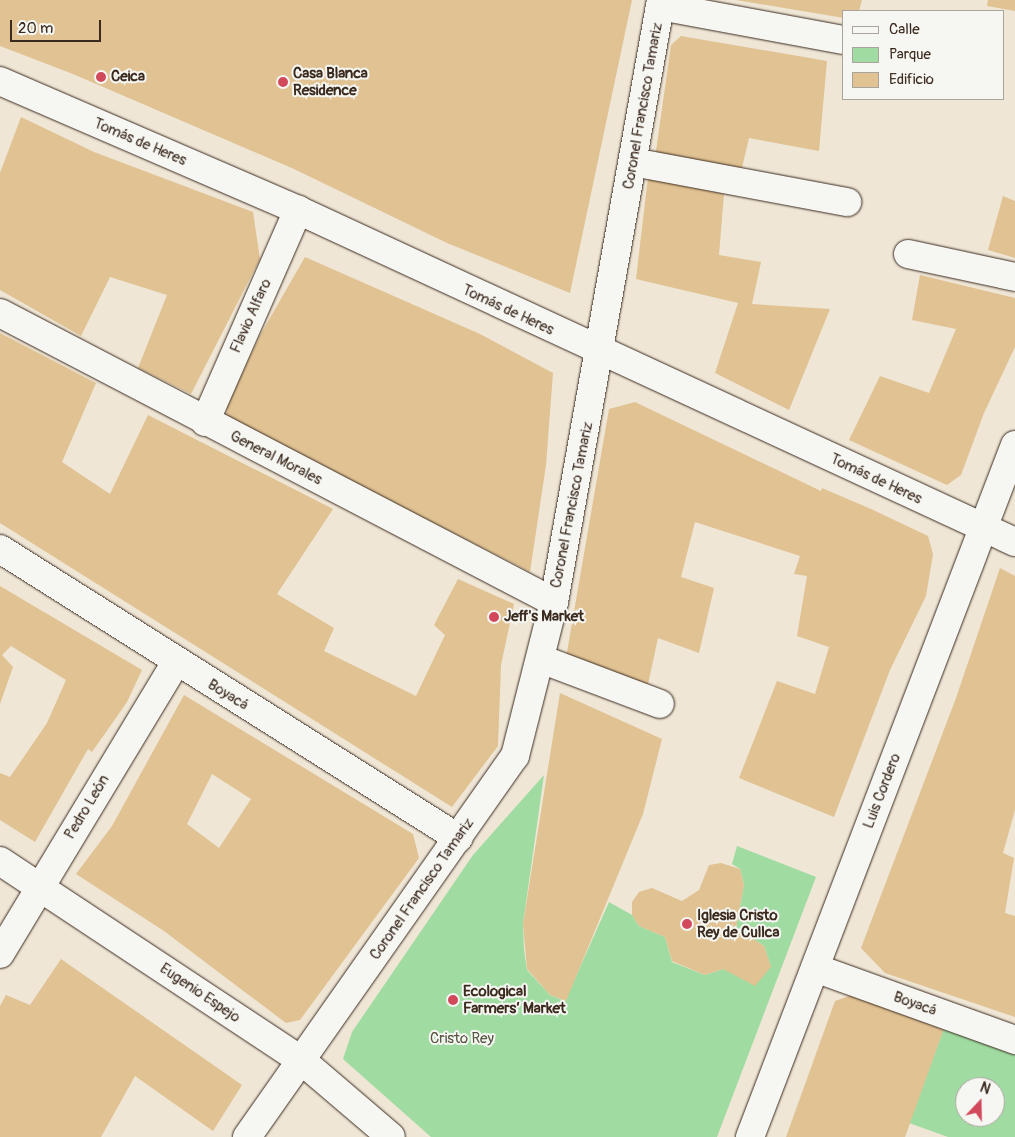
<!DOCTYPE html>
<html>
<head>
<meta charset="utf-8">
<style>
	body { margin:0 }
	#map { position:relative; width:1015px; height:1137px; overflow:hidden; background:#efe6d6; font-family:Pangolin,sans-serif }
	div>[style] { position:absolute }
	.green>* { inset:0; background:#a0dca2 }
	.building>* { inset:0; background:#e0c293 }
	.roads { filter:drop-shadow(0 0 1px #3b2a1e) drop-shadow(0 0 1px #3b2a1e) }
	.minor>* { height:28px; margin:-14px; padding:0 14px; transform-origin:14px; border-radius:14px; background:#f6f6f2 }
	.dots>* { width:14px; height:14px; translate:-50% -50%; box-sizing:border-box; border:2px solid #f6f6f2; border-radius:50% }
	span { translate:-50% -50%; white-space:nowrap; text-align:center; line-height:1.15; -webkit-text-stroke:4px #f6f6f2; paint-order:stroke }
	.poi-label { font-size:15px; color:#3b2a1e; font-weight:700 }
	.left { translate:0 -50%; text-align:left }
	.street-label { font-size:15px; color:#3b2a1e }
	.park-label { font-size:15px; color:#54563f }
	.legend { position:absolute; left:842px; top:10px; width:162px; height:90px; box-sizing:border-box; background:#f6f6f2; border:1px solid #aba49d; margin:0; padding:6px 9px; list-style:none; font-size:15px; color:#3b2a1e }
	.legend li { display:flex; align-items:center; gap:10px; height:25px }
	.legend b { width:25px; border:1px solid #aba49d }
	.north { position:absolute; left:955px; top:1077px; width:50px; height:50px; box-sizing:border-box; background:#f6f6f2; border:1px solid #aba49d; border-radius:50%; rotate:21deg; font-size:14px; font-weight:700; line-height:20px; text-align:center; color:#3b2a1e }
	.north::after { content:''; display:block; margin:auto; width:18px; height:22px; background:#d1495b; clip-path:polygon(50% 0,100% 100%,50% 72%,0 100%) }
	.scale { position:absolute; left:10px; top:20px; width:91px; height:22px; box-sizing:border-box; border:2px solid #3b2a1e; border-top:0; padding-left:6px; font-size:15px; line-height:18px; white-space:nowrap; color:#3b2a1e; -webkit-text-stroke:4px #f6f6f2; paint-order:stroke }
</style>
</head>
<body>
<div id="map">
	<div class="green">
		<div style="clip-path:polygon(544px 775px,523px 924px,524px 950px,527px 970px,550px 995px,565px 1001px,609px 902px,632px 915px,639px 926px,665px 937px,672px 962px,705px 975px,723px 969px,771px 967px,764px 946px,736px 928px,744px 885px,740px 869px,732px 864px,737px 846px,816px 877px,717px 1137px,431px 1137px,343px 1059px,352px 1032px,473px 855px)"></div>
		<div style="clip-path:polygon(evenodd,946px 1023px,1015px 1053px,1015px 1137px,948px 1137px,909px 1123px,946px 1023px,965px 1087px,995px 1087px,995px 1117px,965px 1117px,965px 1087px)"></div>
	</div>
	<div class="building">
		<div style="clip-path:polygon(0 0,632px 0,570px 293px,447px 243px,294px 169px,73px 74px,0 46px)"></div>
		<div style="clip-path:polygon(736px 0,862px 0,859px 11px,844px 11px,844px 18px)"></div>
		<div style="clip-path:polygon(988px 0,1015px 0,1015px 11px,987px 6px)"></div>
		<div style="clip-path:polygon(681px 36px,827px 61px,819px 151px,749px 138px,741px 172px,655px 158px,671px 45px)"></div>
		<div style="clip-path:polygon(21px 117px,94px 152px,253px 212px,260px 259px,191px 394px,138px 368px,167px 295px,110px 277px,81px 336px,0 290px,0 173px)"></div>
		<div style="clip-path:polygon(648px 177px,724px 194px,719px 255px,761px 262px,752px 304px,830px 309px,789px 410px,715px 373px,738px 303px,636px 279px)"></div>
		<div style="clip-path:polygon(1003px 196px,1015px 201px,1015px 258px,988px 250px)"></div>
		<div style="clip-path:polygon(305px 257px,480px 334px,553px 373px,546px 465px,530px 572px,226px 417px,227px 406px,259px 337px)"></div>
		<div style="clip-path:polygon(920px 275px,1015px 298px,1015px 347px,984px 413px,961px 475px,947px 485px,849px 440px,880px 376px,929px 393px,956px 329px,912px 320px)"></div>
		<div style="clip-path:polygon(0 333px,96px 383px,62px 462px,110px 494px,148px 415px,333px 509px,277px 594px,334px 628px,324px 651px,416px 696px,445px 635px,434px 625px,458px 579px,514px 604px,501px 665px,498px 746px,452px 807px,0 523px)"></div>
		<div style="clip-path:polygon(635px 402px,821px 491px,822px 488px,871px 509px,928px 536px,933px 554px,926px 596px,890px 670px,834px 817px,739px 778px,777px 681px,815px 694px,829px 647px,797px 636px,807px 576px,794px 574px,800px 556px,695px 522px,681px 577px,714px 588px,699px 653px,658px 638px,647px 689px,566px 658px,609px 409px)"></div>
		<div style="clip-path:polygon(1000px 568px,1015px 576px,1015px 810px,1003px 853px,1014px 858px,1005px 913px,1015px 916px,1015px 1017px,885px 973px,861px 948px,956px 698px)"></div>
		<div style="clip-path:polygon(0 586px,142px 670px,127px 702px,92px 752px,88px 749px,35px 842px,0 820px,0 773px,10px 777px,47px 723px,66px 680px,11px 646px,2px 655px,13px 667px,0 704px)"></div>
		<div style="clip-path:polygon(560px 693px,662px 739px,643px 814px,566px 1001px,550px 995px,527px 969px,523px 924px)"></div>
		<div style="clip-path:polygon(evenodd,184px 695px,413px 834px,419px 858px,300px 1020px,286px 1023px,164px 931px,76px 874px,112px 826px,184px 695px,212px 774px,251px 799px,219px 848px,187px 824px,212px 774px)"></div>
		<div style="clip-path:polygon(721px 863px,740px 869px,744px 885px,736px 928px,764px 946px,771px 967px,755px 986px,723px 969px,705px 975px,672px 961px,665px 937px,639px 926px,632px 915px,632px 902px,639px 892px,652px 888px,682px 901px,699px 890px,709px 865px)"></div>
		<div style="clip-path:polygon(61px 959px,242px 1085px,213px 1131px,135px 1076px,101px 1137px,0 1137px,0 1006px,6px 995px,30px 1005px)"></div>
		<div style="clip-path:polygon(863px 991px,946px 1023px,905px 1137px,786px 1137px,835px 1001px)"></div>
	</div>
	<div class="roads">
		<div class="minor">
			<div style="left:660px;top:6px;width:186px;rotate:10.5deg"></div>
			<div style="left:0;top:81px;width:325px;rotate:23.4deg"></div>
			<div style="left:298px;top:210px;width:790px;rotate:24.85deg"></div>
			<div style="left:633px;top:162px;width:218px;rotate:10.6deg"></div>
			<div style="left:908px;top:254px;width:109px;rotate:12.1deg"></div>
			<div style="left:0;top:313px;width:625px;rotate:27.55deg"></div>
			<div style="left:205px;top:422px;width:232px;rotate:-66.3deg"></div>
			<div style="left:0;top:549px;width:542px;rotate:32.25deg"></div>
			<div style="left:541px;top:659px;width:127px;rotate:20.7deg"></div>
			<div style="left:0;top:861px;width:361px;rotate:33.5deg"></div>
			<div style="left:301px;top:1060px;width:118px;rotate:40.5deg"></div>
			<div style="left:0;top:954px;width:341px;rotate:-58.9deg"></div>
			<div style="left:815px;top:968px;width:213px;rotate:19.8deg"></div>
			<div style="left:247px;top:1137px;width:466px;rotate:-54.9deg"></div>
			<div style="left:515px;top:756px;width:159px;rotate:-75.8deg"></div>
			<div style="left:554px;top:602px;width:611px;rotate:-79.92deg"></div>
			<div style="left:750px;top:1137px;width:741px;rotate:-69.05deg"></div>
		</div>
	</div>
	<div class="dots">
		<div style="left:101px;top:77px;background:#d1495b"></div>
		<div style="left:283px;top:82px;background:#d1495b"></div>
		<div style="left:494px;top:617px;background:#d1495b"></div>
		<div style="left:687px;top:924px;background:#d1495b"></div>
		<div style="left:453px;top:1000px;background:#d1495b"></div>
	</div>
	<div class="poi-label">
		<span class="left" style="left:293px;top:82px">Casa Blanca<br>Residence</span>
		<span class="left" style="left:111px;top:77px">Ceica</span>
		<span class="left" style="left:504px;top:617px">Jeff's Market</span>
		<span class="left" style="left:697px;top:924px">Iglesia Cristo<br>Rey de Cullca</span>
		<span class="left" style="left:463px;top:1000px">Ecological<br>Farmers’ Market</span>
	</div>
	<div class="street-label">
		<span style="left:643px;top:106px;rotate:-80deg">Coronel Francisco Tamariz</span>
		<span style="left:140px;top:142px;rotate:23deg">Tomás de Heres</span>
		<span style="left:508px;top:310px;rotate:25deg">Tomás de Heres</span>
		<span style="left:251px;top:316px;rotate:-66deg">Flavio Alfaro</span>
		<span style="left:276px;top:458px;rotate:27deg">General Morales</span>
		<span style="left:876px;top:479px;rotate:25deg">Tomás de Heres</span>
		<span style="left:572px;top:505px;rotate:-79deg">Coronel Francisco Tamariz</span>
		<span style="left:228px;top:695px;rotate:32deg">Boyacá</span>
		<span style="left:882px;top:791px;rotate:-69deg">Luis Cordero</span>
		<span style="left:87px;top:807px;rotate:-59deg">Pedro León</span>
		<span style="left:422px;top:889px;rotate:-55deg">Coronel Francisco Tamariz</span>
		<span style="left:200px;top:993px;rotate:34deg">Eugenio Espejo</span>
		<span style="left:915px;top:1004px;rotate:20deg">Boyacá</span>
	</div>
	<div class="park-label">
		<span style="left:462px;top:1039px">Cristo Rey</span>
	</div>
	<ul class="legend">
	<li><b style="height:6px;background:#f6f6f2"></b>Calle</li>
	<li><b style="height:14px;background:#a0dca2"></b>Parque</li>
	<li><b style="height:14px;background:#e0c293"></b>Edificio</li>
	</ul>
	<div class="north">N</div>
	<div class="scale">20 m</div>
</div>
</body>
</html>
